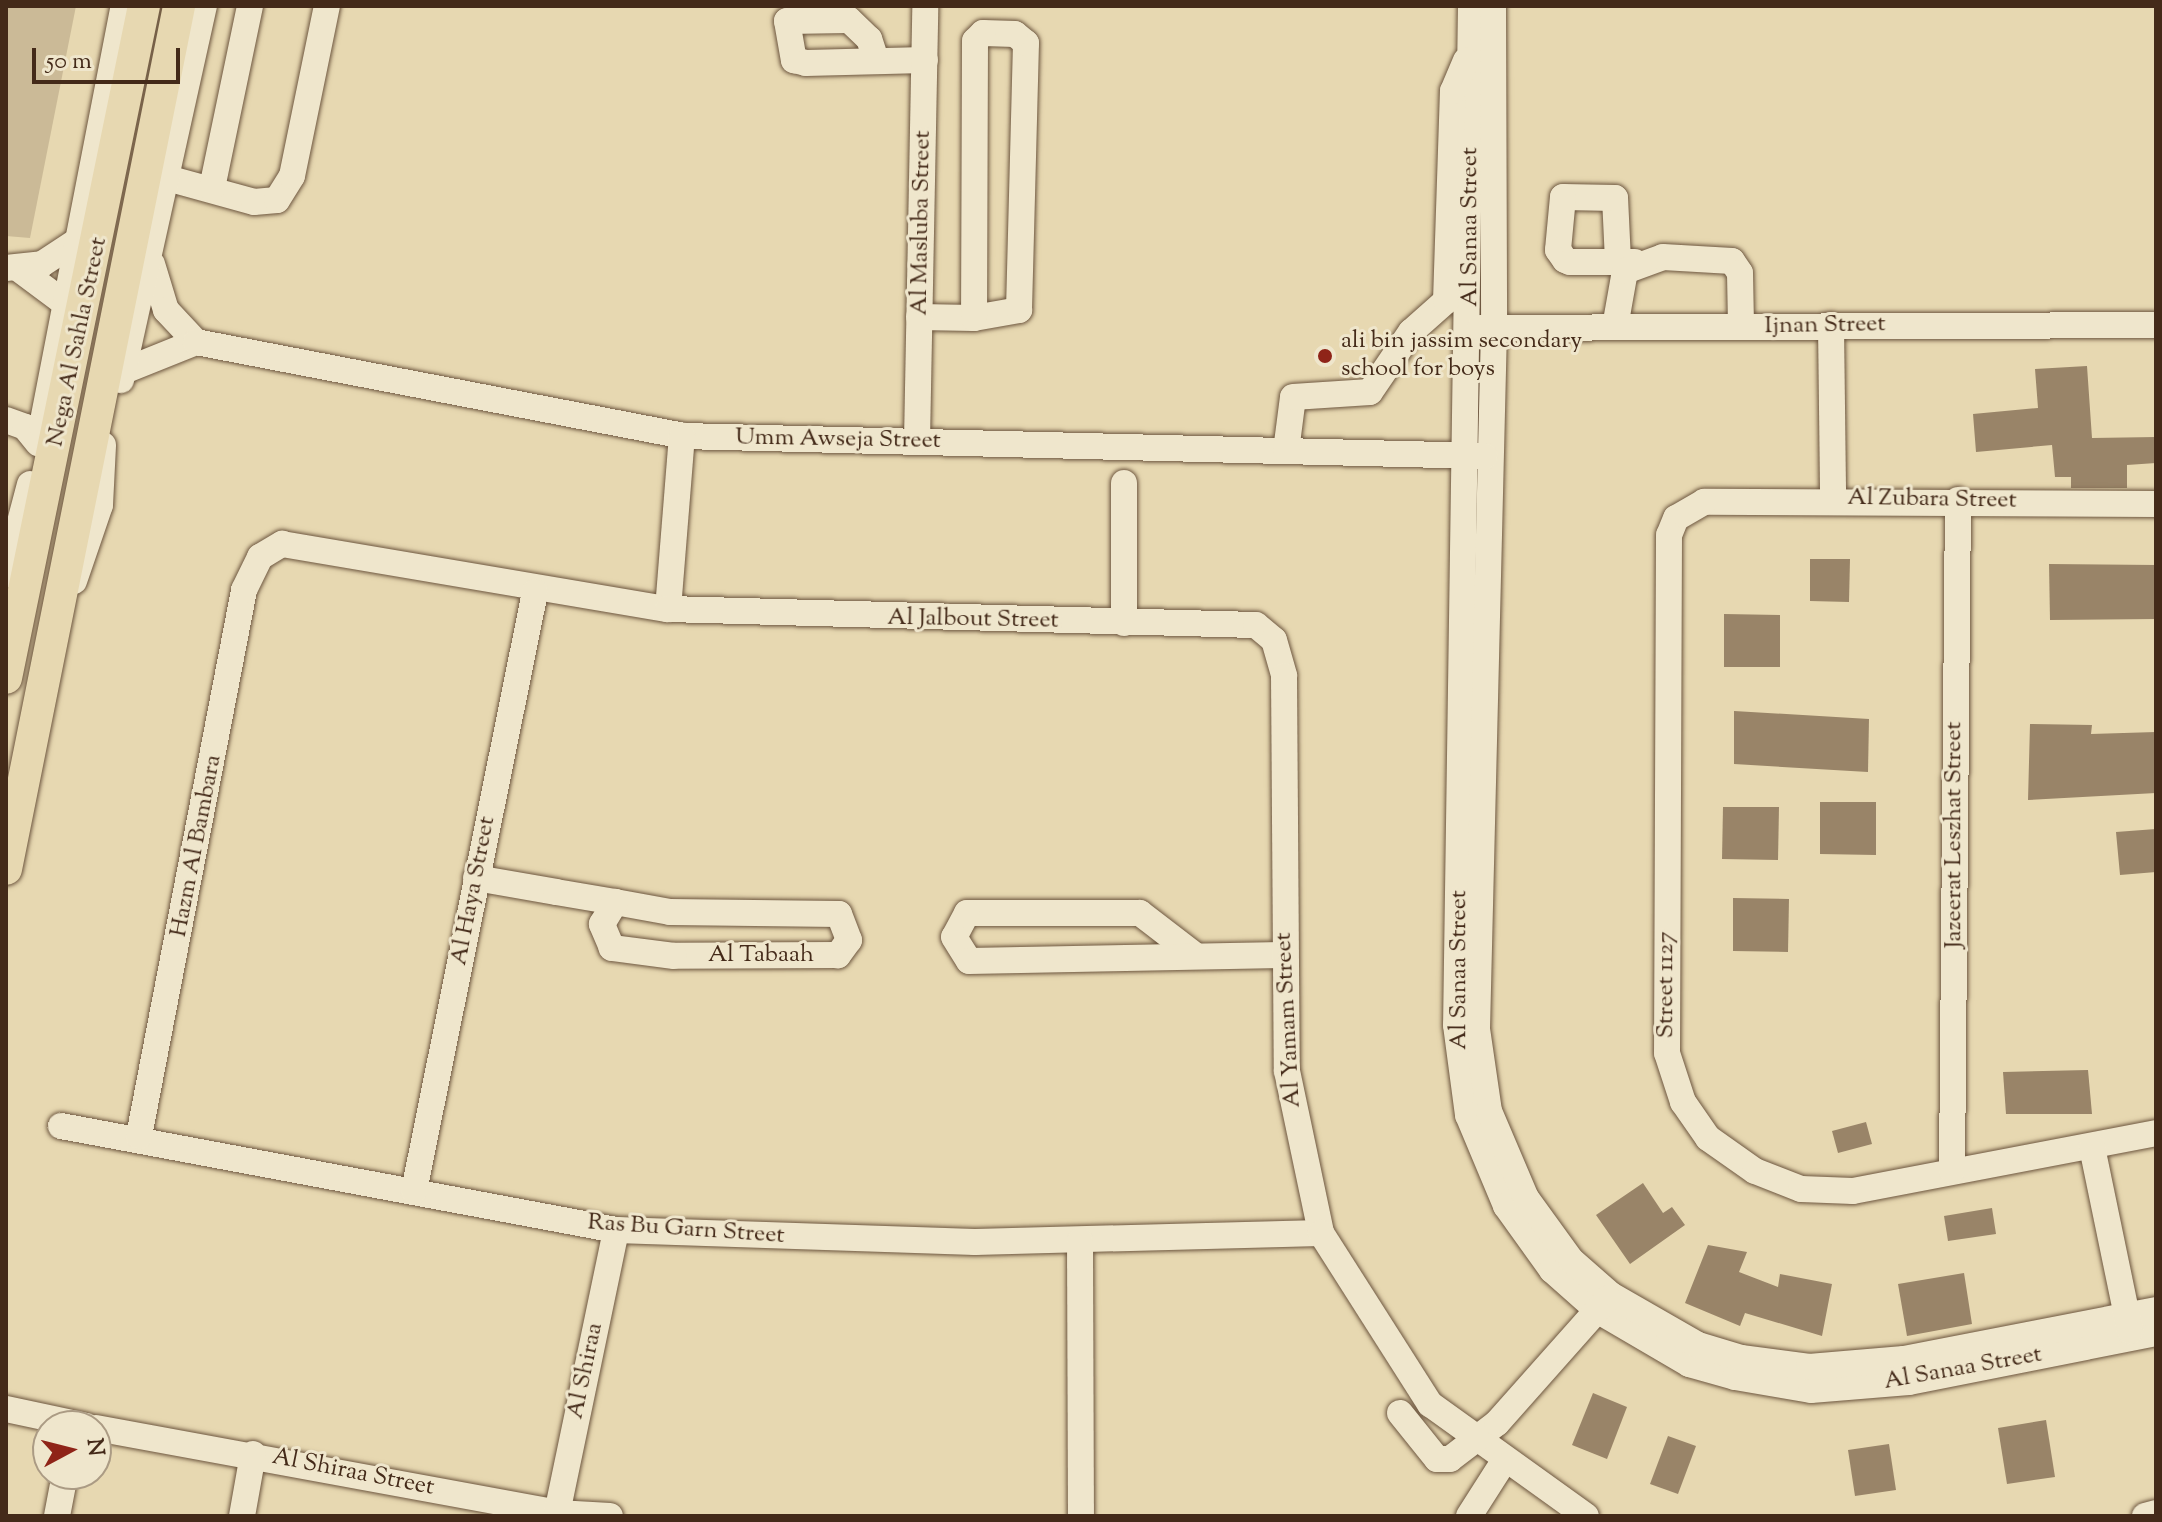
<!DOCTYPE html>
<html>
<head>
<meta charset="utf-8">
<style>
	body { margin:0 }
	#map { position:relative; width:2162px; height:1522px; overflow:hidden; background:#e7d8b1; font-family:"Sorts Mill Goudy",serif }
	div>[style] { position:absolute }
	.green>* { inset:0; background:#cbba97 }
	.building>* { inset:0; background:#998468 }
	.roads { filter:drop-shadow(0 0 2px #6d563f) drop-shadow(0 0 2px #6d563f) }
	.minor>* { height:26px; margin:-13px; padding:0 13px; transform-origin:13px; border-radius:13px; background:#efe6cc }
	.major>* { height:32px; margin:-16px; padding:0 16px; transform-origin:16px; border-radius:16px; background:#e7d8b1 }
	.dots>* { width:22px; height:22px; translate:-50% -50%; box-sizing:border-box; border:4px solid #efe6cc; border-radius:50% }
	span { translate:-50% -50%; white-space:nowrap; text-align:center; line-height:1.15; -webkit-text-stroke:6px #efe6cc; paint-order:stroke }
	.street-label { font-size:24px; color:#442a19 }
	.poi-label { font-size:24px; color:#442a19 }
	.left { translate:0 -50%; text-align:left }
	.frame { position:absolute; inset:0; border:8px solid #442a19; pointer-events:none }
	.north { position:absolute; left:32px; top:1410px; width:80px; height:80px; box-sizing:border-box; background:#efe6cc; border:2px solid #ab9b84; border-radius:50%; rotate:83deg; font-size:22px; font-weight:700; line-height:32px; text-align:center; color:#442a19 }
	.north::after { content:''; display:block; margin:auto; width:28px; height:36px; background:#8f2418; clip-path:polygon(50% 0,100% 100%,50% 72%,0 100%) }
	.scale { position:absolute; left:32px; top:48px; width:148px; height:36px; box-sizing:border-box; border:4px solid #442a19; border-top:0; padding-left:10px; font-size:24px; line-height:28px; white-space:nowrap; color:#442a19; -webkit-text-stroke:6px #efe6cc; paint-order:stroke }
</style>
</head>
<body>
<div id="map">
	<div class="green">
		<div style="clip-path:polygon(6px 6px,76px 6px,30px 238px,6px 236px)"></div>
	</div>
	<div class="building">
		<div style="clip-path:polygon(2087px 366px,2092px 438px,2156px 437px,2156px 463px,2127px 465px,2127px 488px,2071px 488px,2071px 477px,2055px 477px,2052px 445px,1976px 452px,1973px 414px,2038px 408px,2035px 369px)"></div>
		<div style="clip-path:polygon(1810px 559px,1850px 559px,1849px 602px,1810px 601px)"></div>
		<div style="clip-path:polygon(2049px 564px,2156px 565px,2156px 619px,2050px 620px)"></div>
		<div style="clip-path:polygon(1724px 614px,1780px 615px,1780px 667px,1724px 667px)"></div>
		<div style="clip-path:polygon(1734px 711px,1869px 719px,1868px 772px,1734px 764px)"></div>
		<div style="clip-path:polygon(2030px 724px,2092px 725px,2091px 734px,2156px 732px,2156px 793px,2028px 800px)"></div>
		<div style="clip-path:polygon(1820px 802px,1876px 802px,1876px 855px,1820px 854px)"></div>
		<div style="clip-path:polygon(1723px 807px,1779px 807px,1778px 860px,1722px 859px)"></div>
		<div style="clip-path:polygon(2156px 829px,2156px 872px,2120px 875px,2116px 832px)"></div>
		<div style="clip-path:polygon(1733px 898px,1789px 899px,1788px 952px,1733px 951px)"></div>
		<div style="clip-path:polygon(2088px 1070px,2092px 1114px,2006px 1114px,2003px 1072px)"></div>
		<div style="clip-path:polygon(1866px 1122px,1872px 1144px,1838px 1153px,1832px 1131px)"></div>
		<div style="clip-path:polygon(1643px 1183px,1663px 1213px,1672px 1207px,1685px 1225px,1630px 1264px,1596px 1215px)"></div>
		<div style="clip-path:polygon(1992px 1208px,1996px 1234px,1948px 1241px,1944px 1216px)"></div>
		<div style="clip-path:polygon(1708px 1245px,1747px 1252px,1739px 1272px,1778px 1287px,1780px 1274px,1832px 1284px,1822px 1336px,1745px 1313px,1740px 1326px,1685px 1303px)"></div>
		<div style="clip-path:polygon(1964px 1273px,1972px 1324px,1907px 1336px,1898px 1284px)"></div>
		<div style="clip-path:polygon(1593px 1393px,1627px 1407px,1607px 1459px,1572px 1445px)"></div>
		<div style="clip-path:polygon(2046px 1420px,2055px 1477px,2007px 1484px,1998px 1428px)"></div>
		<div style="clip-path:polygon(1668px 1436px,1696px 1446px,1678px 1494px,1650px 1484px)"></div>
		<div style="clip-path:polygon(1889px 1444px,1896px 1490px,1855px 1496px,1848px 1450px)"></div>
	</div>
	<div class="roads">
		<div class="minor">
			<div style="left:1471px;top:6px;width:1019px;rotate:90.84deg"></div>
			<div style="left:1456px;top:1025px;width:91px;rotate:82.4deg"></div>
			<div style="left:1468px;top:1115px;width:99px;rotate:67.3deg"></div>
			<div style="left:1506px;top:1206px;width:79px;rotate:54.3deg"></div>
			<div style="left:1552px;top:1270px;width:60px;rotate:41.6deg"></div>
			<div style="left:1597px;top:1310px;width:107px;rotate:30.4deg"></div>
			<div style="left:1689px;top:1364px;width:48px;rotate:15.8deg"></div>
			<div style="left:1735px;top:1377px;width:77px;rotate:9.7deg"></div>
			<div style="left:1811px;top:1390px;width:98px;rotate:-4.7deg"></div>
			<div style="left:1909px;top:1382px;width:252px;rotate:-11.2deg"></div>
			<div style="left:1493px;top:6px;width:323px;rotate:89.8deg"></div>
			<div style="left:1494px;top:329px;width:700px;rotate:91.39deg"></div>
			<div style="left:1477px;top:1029px;width:83px;rotate:81.7deg"></div>
			<div style="left:1489px;top:1111px;width:95px;rotate:67deg"></div>
			<div style="left:1526px;top:1198px;width:77px;rotate:54deg"></div>
			<div style="left:1571px;top:1260px;width:53px;rotate:41.2deg"></div>
			<div style="left:1611px;top:1295px;width:100px;rotate:29.9deg"></div>
			<div style="left:1698px;top:1345px;width:45px;rotate:16.8deg"></div>
			<div style="left:1741px;top:1358px;width:69px;rotate:7.5deg"></div>
			<div style="left:1809px;top:1367px;width:95px;rotate:-4.8deg"></div>
			<div style="left:1904px;top:1359px;width:257px;rotate:-11deg"></div>
			<div style="left:876px;top:60px;width:22px;rotate:-108deg"></div>
			<div style="left:869px;top:39px;width:28px;rotate:-136deg"></div>
			<div style="left:849px;top:20px;width:62px;rotate:179.1deg"></div>
			<div style="left:787px;top:21px;width:40px;rotate:80deg"></div>
			<div style="left:794px;top:60px;width:12px;rotate:14deg"></div>
			<div style="left:806px;top:63px;width:119px;rotate:-1.4deg"></div>
			<div style="left:167px;top:178px;width:90px;rotate:15.4deg"></div>
			<div style="left:254px;top:202px;width:23px;rotate:-5deg"></div>
			<div style="left:277px;top:200px;width:28px;rotate:-58deg"></div>
			<div style="left:292px;top:176px;width:174px;rotate:-78.4deg"></div>
			<div style="left:212px;top:188px;width:186px;rotate:-78.2deg"></div>
			<div style="left:1618px;top:261px;width:63px;rotate:-92.7deg"></div>
			<div style="left:1615px;top:198px;width:52px;rotate:-178.9deg"></div>
			<div style="left:1563px;top:197px;width:53px;rotate:95.4deg"></div>
			<div style="left:1558px;top:250px;width:12px;rotate:55deg"></div>
			<div style="left:1565px;top:260px;width:5px;rotate:22deg"></div>
			<div style="left:1570px;top:262px;width:65px"></div>
			<div style="left:152px;top:264px;width:48px;rotate:73.1deg"></div>
			<div style="left:166px;top:310px;width:44px;rotate:46.8deg"></div>
			<div style="left:6px;top:268px;width:36px;rotate:-6deg"></div>
			<div style="left:42px;top:264px;width:45px;rotate:-33.3deg"></div>
			<div style="left:19px;top:269px;width:59px;rotate:36.7deg"></div>
			<div style="left:919px;top:317px;width:55px;rotate:1deg"></div>
			<div style="left:974px;top:318px;width:46px;rotate:-10.1deg"></div>
			<div style="left:1019px;top:310px;width:267px;rotate:-88.5deg"></div>
			<div style="left:1026px;top:43px;width:14px;rotate:-141deg"></div>
			<div style="left:1015px;top:34px;width:32px;rotate:-178deg"></div>
			<div style="left:983px;top:33px;width:11px;rotate:135deg"></div>
			<div style="left:975px;top:41px;width:277px;rotate:90.2deg"></div>
			<div style="left:1831px;top:325px;width:173px;rotate:89.3deg"></div>
			<div style="left:1615px;top:327px;width:57px;rotate:-79.9deg"></div>
			<div style="left:1625px;top:271px;width:40px;rotate:-20.2deg"></div>
			<div style="left:1663px;top:257px;width:69px;rotate:3.3deg"></div>
			<div style="left:1732px;top:261px;width:14px;rotate:56deg"></div>
			<div style="left:1740px;top:273px;width:54px;rotate:88.9deg"></div>
			<div style="left:1480px;top:328px;width:676px;rotate:-0.25deg"></div>
			<div style="left:124px;top:371px;width:78px;rotate:-21.9deg"></div>
			<div style="left:196px;top:342px;width:495px;rotate:10.9deg"></div>
			<div style="left:682px;top:436px;width:803px;rotate:1.43deg"></div>
			<div style="left:121px;top:380px;width:383px;rotate:-77.5deg"></div>
			<div style="left:6px;top:420px;width:20px;rotate:20deg"></div>
			<div style="left:25px;top:427px;width:21px;rotate:51deg"></div>
			<div style="left:42px;top:426px;width:428px;rotate:-79deg"></div>
			<div style="left:917px;top:441px;width:435px;rotate:-88.9deg"></div>
			<div style="left:1286px;top:451px;width:54px;rotate:-82.6deg"></div>
			<div style="left:1293px;top:397px;width:77px;rotate:-3.7deg"></div>
			<div style="left:1370px;top:392px;width:73px;rotate:-55.7deg"></div>
			<div style="left:1411px;top:332px;width:47px;rotate:-41.5deg"></div>
			<div style="left:1446px;top:301px;width:210px;rotate:-88.1deg"></div>
			<div style="left:1453px;top:91px;width:33px;rotate:-67deg"></div>
			<div style="left:2156px;top:504px;width:452px;rotate:-179.7deg"></div>
			<div style="left:1704px;top:502px;width:32px;rotate:150deg"></div>
			<div style="left:1676px;top:518px;width:18px;rotate:112deg"></div>
			<div style="left:1669px;top:535px;width:518px;rotate:90.22deg"></div>
			<div style="left:1667px;top:1053px;width:52px;rotate:71.9deg"></div>
			<div style="left:1683px;top:1102px;width:44px;rotate:55.2deg"></div>
			<div style="left:1708px;top:1138px;width:57px;rotate:35.1deg"></div>
			<div style="left:1755px;top:1171px;width:49px;rotate:21.4deg"></div>
			<div style="left:1801px;top:1189px;width:52px;rotate:2.2deg"></div>
			<div style="left:1853px;top:1191px;width:309px;rotate:-10.8deg"></div>
			<div style="left:6px;top:575px;width:94px;rotate:-75.2deg"></div>
			<div style="left:74px;top:581px;width:80px;rotate:-71.1deg"></div>
			<div style="left:100px;top:505px;width:60px;rotate:-87.1deg"></div>
			<div style="left:668px;top:609px;width:174px;rotate:-85.4deg"></div>
			<div style="left:1124px;top:623px;width:140px;rotate:-90deg"></div>
			<div style="left:476px;top:878px;width:81px;rotate:9.9deg"></div>
			<div style="left:556px;top:892px;width:60px;rotate:9.6deg"></div>
			<div style="left:615px;top:902px;width:56px;rotate:10.3deg"></div>
			<div style="left:670px;top:912px;width:169px;rotate:0.7deg"></div>
			<div style="left:839px;top:914px;width:28px;rotate:69deg"></div>
			<div style="left:849px;top:940px;width:19px;rotate:126deg"></div>
			<div style="left:838px;top:955px;width:164px;rotate:179.7deg"></div>
			<div style="left:674px;top:956px;width:63px;rotate:-172.6deg"></div>
			<div style="left:612px;top:948px;width:26px;rotate:-113deg"></div>
			<div style="left:602px;top:924px;width:26px;rotate:-59deg"></div>
			<div style="left:1196px;top:956px;width:71px;rotate:-142.5deg"></div>
			<div style="left:1140px;top:913px;width:173px;rotate:180deg"></div>
			<div style="left:967px;top:913px;width:27px;rotate:118deg"></div>
			<div style="left:954px;top:937px;width:28px;rotate:58deg"></div>
			<div style="left:969px;top:961px;width:313px;rotate:-1.1deg"></div>
			<div style="left:61px;top:1126px;width:565px;rotate:10.61deg"></div>
			<div style="left:616px;top:1230px;width:359px;rotate:1.9deg"></div>
			<div style="left:975px;top:1242px;width:346px;rotate:-1.5deg"></div>
			<div style="left:139px;top:1136px;width:556px;rotate:-79.11deg"></div>
			<div style="left:244px;top:590px;width:37px;rotate:-64deg"></div>
			<div style="left:260px;top:557px;width:26px;rotate:-31deg"></div>
			<div style="left:282px;top:544px;width:391px;rotate:9.6deg"></div>
			<div style="left:668px;top:609px;width:588px;rotate:1.56deg"></div>
			<div style="left:1256px;top:625px;width:23px;rotate:40deg"></div>
			<div style="left:1274px;top:640px;width:37px;rotate:74deg"></div>
			<div style="left:1284px;top:676px;width:395px;rotate:89.6deg"></div>
			<div style="left:1287px;top:1071px;width:166px;rotate:78.1deg"></div>
			<div style="left:1321px;top:1233px;width:203px;rotate:57.5deg"></div>
			<div style="left:1430px;top:1404px;width:192px;rotate:35.7deg"></div>
			<div style="left:2092px;top:1147px;width:188px;rotate:78.3deg"></div>
			<div style="left:1952px;top:1171px;width:671px;rotate:-89.49deg"></div>
			<div style="left:414px;top:1191px;width:611px;rotate:-78.58deg"></div>
			<div style="left:1080px;top:1241px;width:275px;rotate:89.8deg"></div>
			<div style="left:6px;top:1409px;width:82px;rotate:12deg"></div>
			<div style="left:1400px;top:1413px;width:59px;rotate:51.2deg"></div>
			<div style="left:1437px;top:1459px;width:13px"></div>
			<div style="left:1450px;top:1459px;width:59px;rotate:-37.5deg"></div>
			<div style="left:1497px;top:1423px;width:167px;rotate:-48.4deg"></div>
			<div style="left:96px;top:1428px;width:469px;rotate:10.4deg"></div>
			<div style="left:557px;top:1513px;width:53px;rotate:3.2deg"></div>
			<div style="left:557px;top:1513px;width:289px;rotate:-78.2deg"></div>
			<div style="left:57px;top:1516px;width:43px;rotate:-79.2deg"></div>
			<div style="left:242px;top:1516px;width:63px;rotate:-79.9deg"></div>
			<div style="left:1469px;top:1516px;width:65px;rotate:-57.5deg"></div>
			<div style="left:2145px;top:1516px;width:11px;rotate:-15deg"></div>
		</div>
		<div class="major">
			<div style="left:6px;top:678px;width:686px;rotate:-78.4deg"></div>
			<div style="left:6px;top:869px;width:880px;rotate:-78.66deg"></div>
		</div>
	</div>
	<div class="dots">
		<div style="left:1325px;top:356px;background:#8f2418"></div>
	</div>
	<div class="street-label">
		<span style="left:922px;top:223px;rotate:-89deg">Al Masluba Street</span>
		<span style="left:1471px;top:227px;rotate:-90deg">Al Sanaa Street</span>
		<span style="left:1825px;top:326px;rotate:-1deg">Ijnan Street</span>
		<span style="left:78px;top:342px;rotate:-78deg">Nega Al Sahla Street</span>
		<span style="left:838px;top:440px;rotate:1deg">Umm Awseja Street</span>
		<span style="left:1932px;top:500px;rotate:1deg">Al Zubara Street</span>
		<span style="left:973px;top:620px;rotate:1deg">Al Jalbout Street</span>
		<span style="left:1955px;top:835px;rotate:-90deg">Jazeerat Leszhat Street</span>
		<span style="left:197px;top:846px;rotate:-79deg">Hazm Al Bambara</span>
		<span style="left:474px;top:891px;rotate:-79deg">Al Haya Street</span>
		<span style="left:761px;top:956px">Al Tabaah</span>
		<span style="left:1460px;top:970px;rotate:-90deg">Al Sanaa Street</span>
		<span style="left:1667px;top:985px;rotate:-90deg">Street 1127</span>
		<span style="left:1289px;top:1020px;rotate:-93deg">Al Yamam Street</span>
		<span style="left:686px;top:1230px;rotate:4deg">Ras Bu Garn Street</span>
		<span style="left:1963px;top:1369px;rotate:-10deg">Al Sanaa Street</span>
		<span style="left:586px;top:1371px;rotate:-78deg">Al Shiraa</span>
		<span style="left:353px;top:1473px;rotate:11deg">Al Shiraa Street</span>
	</div>
	<div class="poi-label">
		<span class="left" style="left:1341px;top:356px">ali bin jassim secondary<br>school for boys</span>
	</div>
	<div class="frame"></div>
	<div class="north">N</div>
	<div class="scale">50 m</div>
</div>
</body>
</html>
